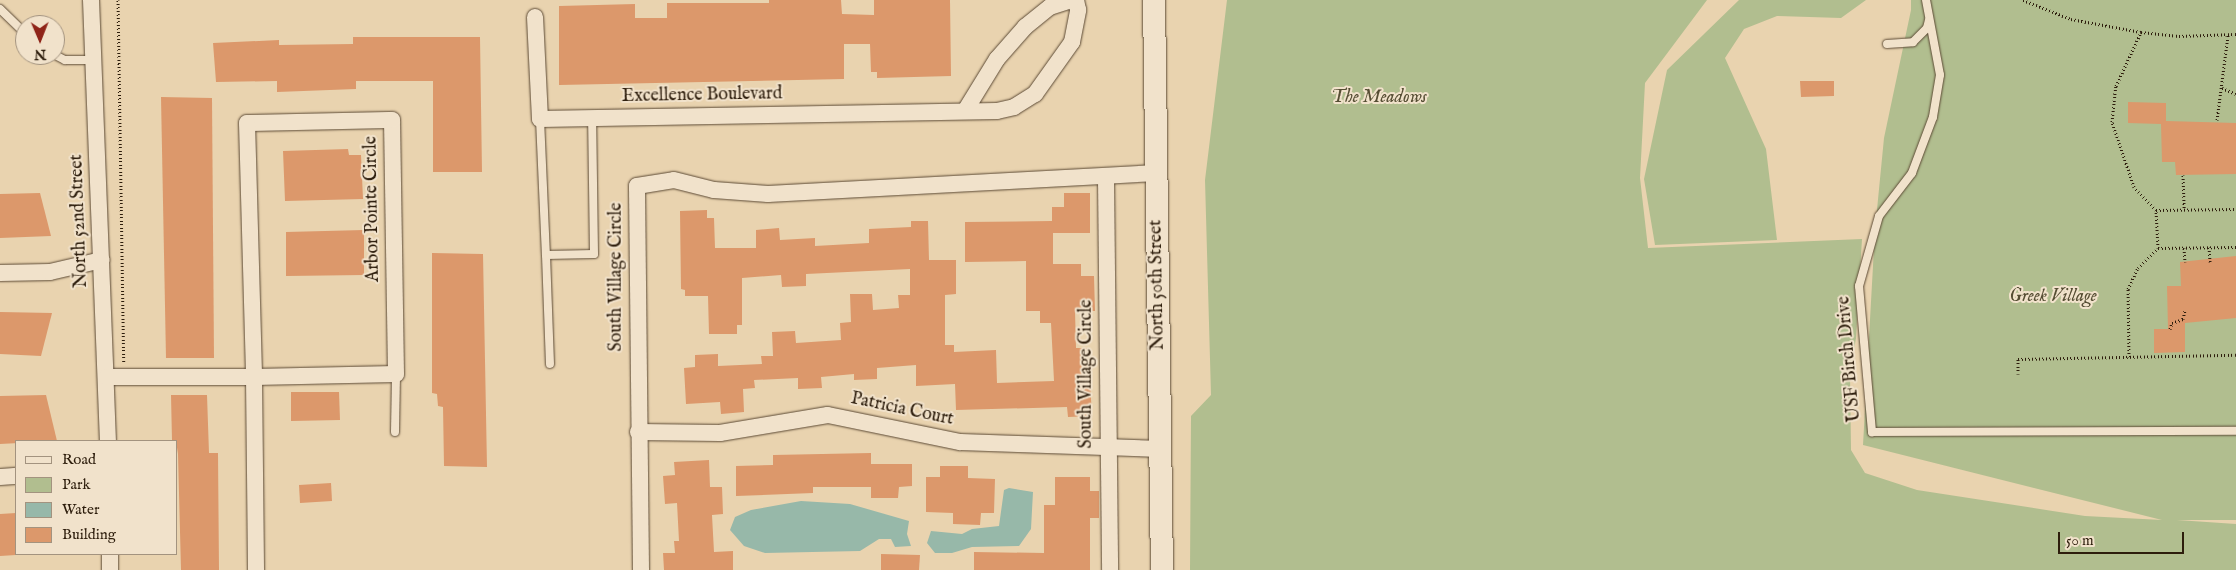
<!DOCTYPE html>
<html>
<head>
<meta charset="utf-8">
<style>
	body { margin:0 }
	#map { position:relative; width:2236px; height:570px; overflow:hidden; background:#e9d3af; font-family:"IM FELL English",serif }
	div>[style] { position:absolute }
	.green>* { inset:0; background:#b1be8f }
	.water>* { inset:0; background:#97b8a9 }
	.building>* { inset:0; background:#dc986b }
	.path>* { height:3px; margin-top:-1.5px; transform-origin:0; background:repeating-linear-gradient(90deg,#2d1d0c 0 1px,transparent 0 3.5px) }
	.roads { filter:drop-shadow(0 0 1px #5c4a35) drop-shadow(0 0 1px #5c4a35) }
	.lane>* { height:8px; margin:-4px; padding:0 4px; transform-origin:4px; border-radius:4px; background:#f1e2cb }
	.street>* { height:16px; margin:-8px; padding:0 8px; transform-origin:8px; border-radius:8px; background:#f1e2cb }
	.secondary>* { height:22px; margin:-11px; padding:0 11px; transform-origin:11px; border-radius:11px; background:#f1e2cb }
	span { translate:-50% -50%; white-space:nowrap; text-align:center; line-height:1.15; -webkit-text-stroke:4px #f1e2cb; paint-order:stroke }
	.street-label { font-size:18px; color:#2d1d0c }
	.park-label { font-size:18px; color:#554d33; font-style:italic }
	.legend { position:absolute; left:15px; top:440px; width:162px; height:115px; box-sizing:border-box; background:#f1e2cb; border:1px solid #a3937f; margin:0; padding:6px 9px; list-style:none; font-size:15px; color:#2d1d0c }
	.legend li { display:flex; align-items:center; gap:10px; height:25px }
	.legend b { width:25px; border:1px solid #a3937f }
	.north { position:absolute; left:15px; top:15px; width:50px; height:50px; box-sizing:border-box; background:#f1e2cb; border:1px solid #a3937f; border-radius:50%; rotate:179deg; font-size:14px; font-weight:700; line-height:20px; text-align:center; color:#2d1d0c }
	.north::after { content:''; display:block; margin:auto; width:18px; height:22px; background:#8f2418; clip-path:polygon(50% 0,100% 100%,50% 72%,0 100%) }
	.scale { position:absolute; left:2058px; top:532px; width:126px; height:22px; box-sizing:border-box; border:2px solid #2d1d0c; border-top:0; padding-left:6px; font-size:15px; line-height:18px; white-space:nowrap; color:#2d1d0c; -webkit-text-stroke:4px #f1e2cb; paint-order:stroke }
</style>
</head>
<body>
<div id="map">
	<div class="green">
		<div style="clip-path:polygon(1227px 0,1707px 0,1645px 83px,1640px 178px,1648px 248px,1862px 239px,1856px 338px,1850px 373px,1851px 450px,1865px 473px,1917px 490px,2085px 516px,2162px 520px,1863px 445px,1875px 230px,1884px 138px,1911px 10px,1911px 0,2236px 0,2236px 520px,2177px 520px,2236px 524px,2236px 570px,1190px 570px,1191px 416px,1211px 395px,1205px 180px)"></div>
		<div style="clip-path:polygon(1739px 0,1866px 0,1841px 18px,1777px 16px,1744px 29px,1725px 58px,1766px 149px,1777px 240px,1655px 245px,1644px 179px,1667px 70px)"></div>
	</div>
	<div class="water">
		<div style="clip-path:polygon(1009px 488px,1033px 492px,1031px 529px,1019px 546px,972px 547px,952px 553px,935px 553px,927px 543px,931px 531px,962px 534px,972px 529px,999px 526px,1004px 490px)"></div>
		<div style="clip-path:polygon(801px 501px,850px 504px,909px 521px,907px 534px,911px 546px,895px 547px,891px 539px,879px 539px,860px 551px,765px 553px,744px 546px,730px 530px,735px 517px,751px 510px)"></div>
	</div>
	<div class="building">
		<div style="clip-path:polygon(769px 0,841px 0,842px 14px,874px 15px,874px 0,950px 0,951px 76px,877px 78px,877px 72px,871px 72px,870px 44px,844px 44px,844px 79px,559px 85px,559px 6px,635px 4px,635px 18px,667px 18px,667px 3px,769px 3px)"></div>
		<div style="clip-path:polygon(353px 37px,480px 37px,482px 172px,433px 172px,433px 81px,356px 81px,356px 89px,277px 92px,277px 81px,216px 82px,213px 43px,279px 40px,279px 45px,353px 44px)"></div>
		<div style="clip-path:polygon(1800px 81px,1834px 81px,1834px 96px,1801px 97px)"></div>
		<div style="clip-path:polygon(161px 97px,212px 98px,214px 358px,166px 358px)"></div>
		<div style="clip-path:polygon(2128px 102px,2166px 103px,2166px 121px,2236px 123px,2236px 174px,2176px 175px,2175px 162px,2162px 162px,2161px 124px,2128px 123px)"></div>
		<div style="clip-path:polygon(348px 149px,349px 155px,361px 155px,363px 199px,285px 201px,283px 151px)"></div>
		<div style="clip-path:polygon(40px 193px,51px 236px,0 238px,0 194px)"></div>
		<div style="clip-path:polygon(1064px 193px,1090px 193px,1090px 233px,1053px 233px,1053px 264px,1081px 264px,1081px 276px,1094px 276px,1095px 311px,1075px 311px,1076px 348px,1088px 348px,1092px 416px,1068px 417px,1067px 407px,956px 410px,955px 384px,916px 386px,916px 365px,877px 368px,877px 379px,854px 380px,854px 374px,821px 377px,822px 388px,798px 389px,798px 378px,754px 380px,755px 388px,743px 389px,744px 412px,721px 414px,720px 402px,686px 404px,684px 368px,695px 367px,695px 355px,718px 354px,718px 366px,762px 364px,761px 356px,773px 356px,772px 332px,795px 331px,796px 343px,841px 340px,840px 323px,851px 322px,850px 294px,872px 294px,873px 310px,899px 308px,898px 295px,910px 295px,910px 269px,806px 274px,806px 286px,782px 287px,781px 275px,742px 278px,742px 325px,737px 325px,737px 334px,709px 334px,708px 296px,685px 296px,685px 290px,681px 289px,680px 211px,707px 210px,707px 218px,714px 218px,715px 248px,756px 248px,756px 230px,779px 228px,780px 240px,815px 238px,815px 246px,869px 243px,869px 229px,911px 227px,911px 221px,928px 221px,929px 260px,956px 260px,956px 294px,945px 295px,945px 345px,954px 345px,954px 352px,996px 350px,997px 383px,1054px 381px,1051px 323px,1040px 323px,1040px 311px,1026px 311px,1026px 261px,965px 262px,965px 222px,1052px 221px,1052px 207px,1064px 207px)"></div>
		<div style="clip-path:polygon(364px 230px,364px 275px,286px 276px,286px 232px)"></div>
		<div style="clip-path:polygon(432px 253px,483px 254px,487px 467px,444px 466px,443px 407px,438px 406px,437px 394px,432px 393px)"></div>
		<div style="clip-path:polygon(2236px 256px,2236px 318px,2185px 323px,2185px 352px,2154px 353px,2154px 329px,2168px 329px,2167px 286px,2181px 286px,2180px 262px)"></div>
		<div style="clip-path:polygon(0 312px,52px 313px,41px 356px,0 354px)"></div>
		<div style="clip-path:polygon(291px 392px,339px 392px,340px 420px,291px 421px)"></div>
		<div style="clip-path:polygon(46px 395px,57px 441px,0 444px,0 396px)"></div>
		<div style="clip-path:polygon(171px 395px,207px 395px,209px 453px,218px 453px,219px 570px,181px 570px,178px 454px,176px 441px,172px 441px)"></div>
		<div style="clip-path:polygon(871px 453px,871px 464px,912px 464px,912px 486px,899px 487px,898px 498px,871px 498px,871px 487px,813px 487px,813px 493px,736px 496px,736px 466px,773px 465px,773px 455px)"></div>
		<div style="clip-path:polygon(709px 460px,710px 487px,722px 487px,723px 514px,712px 515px,714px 552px,733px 551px,733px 570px,664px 570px,663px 553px,675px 553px,674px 541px,679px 541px,677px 503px,665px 504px,663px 476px,675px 475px,674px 462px)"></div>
		<div style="clip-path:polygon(940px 466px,968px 466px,968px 478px,995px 479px,994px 513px,981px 513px,980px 525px,953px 524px,953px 513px,926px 512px,926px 477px,940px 477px)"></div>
		<div style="clip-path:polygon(1055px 477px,1090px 477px,1090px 491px,1099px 491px,1099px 518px,1090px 518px,1090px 570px,974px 570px,974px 552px,1044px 553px,1044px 505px,1055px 505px)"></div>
		<div style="clip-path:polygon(331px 483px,332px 501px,300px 503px,299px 485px)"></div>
		<div style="clip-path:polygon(16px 513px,16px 555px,0 556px,0 514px)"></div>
		<div style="clip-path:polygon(881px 554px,920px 555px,919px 570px,881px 570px)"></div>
	</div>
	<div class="path">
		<div style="left:118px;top:0;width:362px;rotate:89.1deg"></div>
		<div style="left:2023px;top:0;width:52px;rotate:21.6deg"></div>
		<div style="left:2071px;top:19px;width:71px;rotate:10.5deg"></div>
		<div style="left:2222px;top:88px;width:15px;rotate:23deg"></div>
		<div style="left:2217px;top:120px;width:86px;rotate:-82.6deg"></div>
		<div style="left:2183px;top:175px;width:34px;rotate:88deg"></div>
		<div style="left:2156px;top:210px;width:80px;rotate:-0.7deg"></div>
		<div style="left:2209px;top:247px;width:15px;rotate:86deg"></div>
		<div style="left:2158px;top:248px;width:78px;rotate:-0.7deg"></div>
		<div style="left:2184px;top:248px;width:14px;rotate:86deg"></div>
		<div style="left:2170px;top:329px;width:6px;rotate:-72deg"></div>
		<div style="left:2172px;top:323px;width:12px;rotate:-20deg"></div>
		<div style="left:2183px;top:319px;width:9px;rotate:-77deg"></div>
		<div style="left:2129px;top:357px;width:68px;rotate:-90.8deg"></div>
		<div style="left:2128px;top:289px;width:23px;rotate:-65deg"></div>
		<div style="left:2138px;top:268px;width:28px;rotate:-45deg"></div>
		<div style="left:2158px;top:248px;width:38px;rotate:-93deg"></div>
		<div style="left:2156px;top:210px;width:32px;rotate:-134deg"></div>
		<div style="left:2134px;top:187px;width:69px;rotate:-108.7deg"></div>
		<div style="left:2112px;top:122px;width:36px;rotate:-84deg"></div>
		<div style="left:2116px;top:86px;width:60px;rotate:-65.2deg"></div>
		<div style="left:2141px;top:32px;width:38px;rotate:6deg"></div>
		<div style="left:2179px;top:36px;width:57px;rotate:-2deg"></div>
		<div style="left:2018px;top:374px;width:15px;rotate:-90deg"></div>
		<div style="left:2018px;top:359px;width:218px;rotate:-1.1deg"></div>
	</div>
	<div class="roads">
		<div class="lane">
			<div style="left:1926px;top:0;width:76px;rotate:79.4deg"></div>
			<div style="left:1940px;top:75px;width:43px;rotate:99.5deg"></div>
			<div style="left:1933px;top:117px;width:60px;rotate:110.6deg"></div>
			<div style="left:1912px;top:173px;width:54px;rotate:127.5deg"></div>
			<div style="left:1879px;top:216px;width:73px;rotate:105.9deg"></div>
			<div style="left:1859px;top:286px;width:147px;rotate:84.9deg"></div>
			<div style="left:1872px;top:432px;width:364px;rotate:-0.2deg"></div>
			<div style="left:0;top:9px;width:35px;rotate:44deg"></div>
			<div style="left:1887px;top:44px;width:26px;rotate:-4deg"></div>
			<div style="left:1913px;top:42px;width:20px;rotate:-45deg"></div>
			<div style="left:1927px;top:28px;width:8px;rotate:-76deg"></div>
			<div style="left:55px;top:55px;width:11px;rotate:27deg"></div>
			<div style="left:65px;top:60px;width:28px"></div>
			<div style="left:540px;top:119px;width:136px;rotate:87.5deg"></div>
			<div style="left:550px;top:364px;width:109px;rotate:-92.1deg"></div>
			<div style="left:546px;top:255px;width:48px;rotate:-1.2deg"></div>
			<div style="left:594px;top:254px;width:136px;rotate:-90.8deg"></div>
			<div style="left:395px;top:432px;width:58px;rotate:-89deg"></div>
		</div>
		<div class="street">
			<div style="left:91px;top:0;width:441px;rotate:87.8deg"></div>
			<div style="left:535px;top:17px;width:102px;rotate:87.2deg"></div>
			<div style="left:540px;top:119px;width:457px;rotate:-1deg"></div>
			<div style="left:997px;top:111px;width:17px;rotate:-13deg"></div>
			<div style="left:1014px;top:107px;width:25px;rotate:-32deg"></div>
			<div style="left:1035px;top:94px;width:64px;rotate:-54.6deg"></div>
			<div style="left:1072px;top:42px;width:33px;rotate:-79deg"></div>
			<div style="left:1078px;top:10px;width:10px;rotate:-101deg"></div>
			<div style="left:965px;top:111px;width:61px;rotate:-58.4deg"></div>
			<div style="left:997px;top:59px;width:43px;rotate:-48.8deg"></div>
			<div style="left:1025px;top:27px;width:32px;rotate:-39deg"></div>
			<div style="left:1050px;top:7px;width:22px;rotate:-18deg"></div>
			<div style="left:1106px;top:178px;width:392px;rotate:89.4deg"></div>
			<div style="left:0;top:273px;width:50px;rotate:-1.1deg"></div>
			<div style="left:50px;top:272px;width:53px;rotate:-13deg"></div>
			<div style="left:107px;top:377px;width:147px"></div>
			<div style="left:254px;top:377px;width:142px;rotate:-1.2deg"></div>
			<div style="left:396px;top:374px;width:254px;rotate:-90.9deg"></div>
			<div style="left:392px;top:120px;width:145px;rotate:178.8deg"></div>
			<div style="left:247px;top:123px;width:254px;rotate:88.4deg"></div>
			<div style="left:254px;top:377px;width:193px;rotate:89.4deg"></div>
			<div style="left:638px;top:432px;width:82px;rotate:0.7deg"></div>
			<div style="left:720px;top:433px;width:109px;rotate:-9.5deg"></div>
			<div style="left:828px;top:415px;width:135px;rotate:11.6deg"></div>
			<div style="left:960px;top:442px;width:201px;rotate:2deg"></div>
			<div style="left:0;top:477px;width:16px;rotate:-4deg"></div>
			<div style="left:110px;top:554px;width:16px;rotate:90deg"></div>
			<div style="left:641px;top:570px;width:384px;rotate:-90.6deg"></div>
			<div style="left:637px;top:186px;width:37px;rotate:-9deg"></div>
			<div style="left:674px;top:180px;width:41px;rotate:14deg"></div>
			<div style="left:714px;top:190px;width:54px;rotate:4.2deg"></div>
			<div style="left:768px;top:194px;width:390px;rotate:-3.1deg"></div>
		</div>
		<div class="secondary">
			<div style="left:1154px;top:0;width:570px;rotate:89.2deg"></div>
		</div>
	</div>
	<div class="street-label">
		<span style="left:702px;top:96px;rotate:-1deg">Excellence Boulevard</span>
		<span style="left:373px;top:209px;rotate:-91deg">Arbor Pointe Circle</span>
		<span style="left:80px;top:221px;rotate:-92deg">North 52nd Street</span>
		<span style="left:617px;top:277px;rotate:-90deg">South Village Circle</span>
		<span style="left:1158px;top:285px;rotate:-91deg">North 50th Street</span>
		<span style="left:1850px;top:359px;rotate:-95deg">USF Birch Drive</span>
		<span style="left:1087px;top:374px;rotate:-90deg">South Village Circle</span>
		<span style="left:902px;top:410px;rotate:12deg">Patricia Court</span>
	</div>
	<div class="park-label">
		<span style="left:1379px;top:98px">The Meadows</span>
		<span style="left:2053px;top:297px">Greek Village</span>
	</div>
	<ul class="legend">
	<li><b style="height:6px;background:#f1e2cb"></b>Road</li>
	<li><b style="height:14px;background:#b1be8f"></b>Park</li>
	<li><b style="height:14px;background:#97b8a9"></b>Water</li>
	<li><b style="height:14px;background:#dc986b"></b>Building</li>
	</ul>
	<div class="north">N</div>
	<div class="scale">50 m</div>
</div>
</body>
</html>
